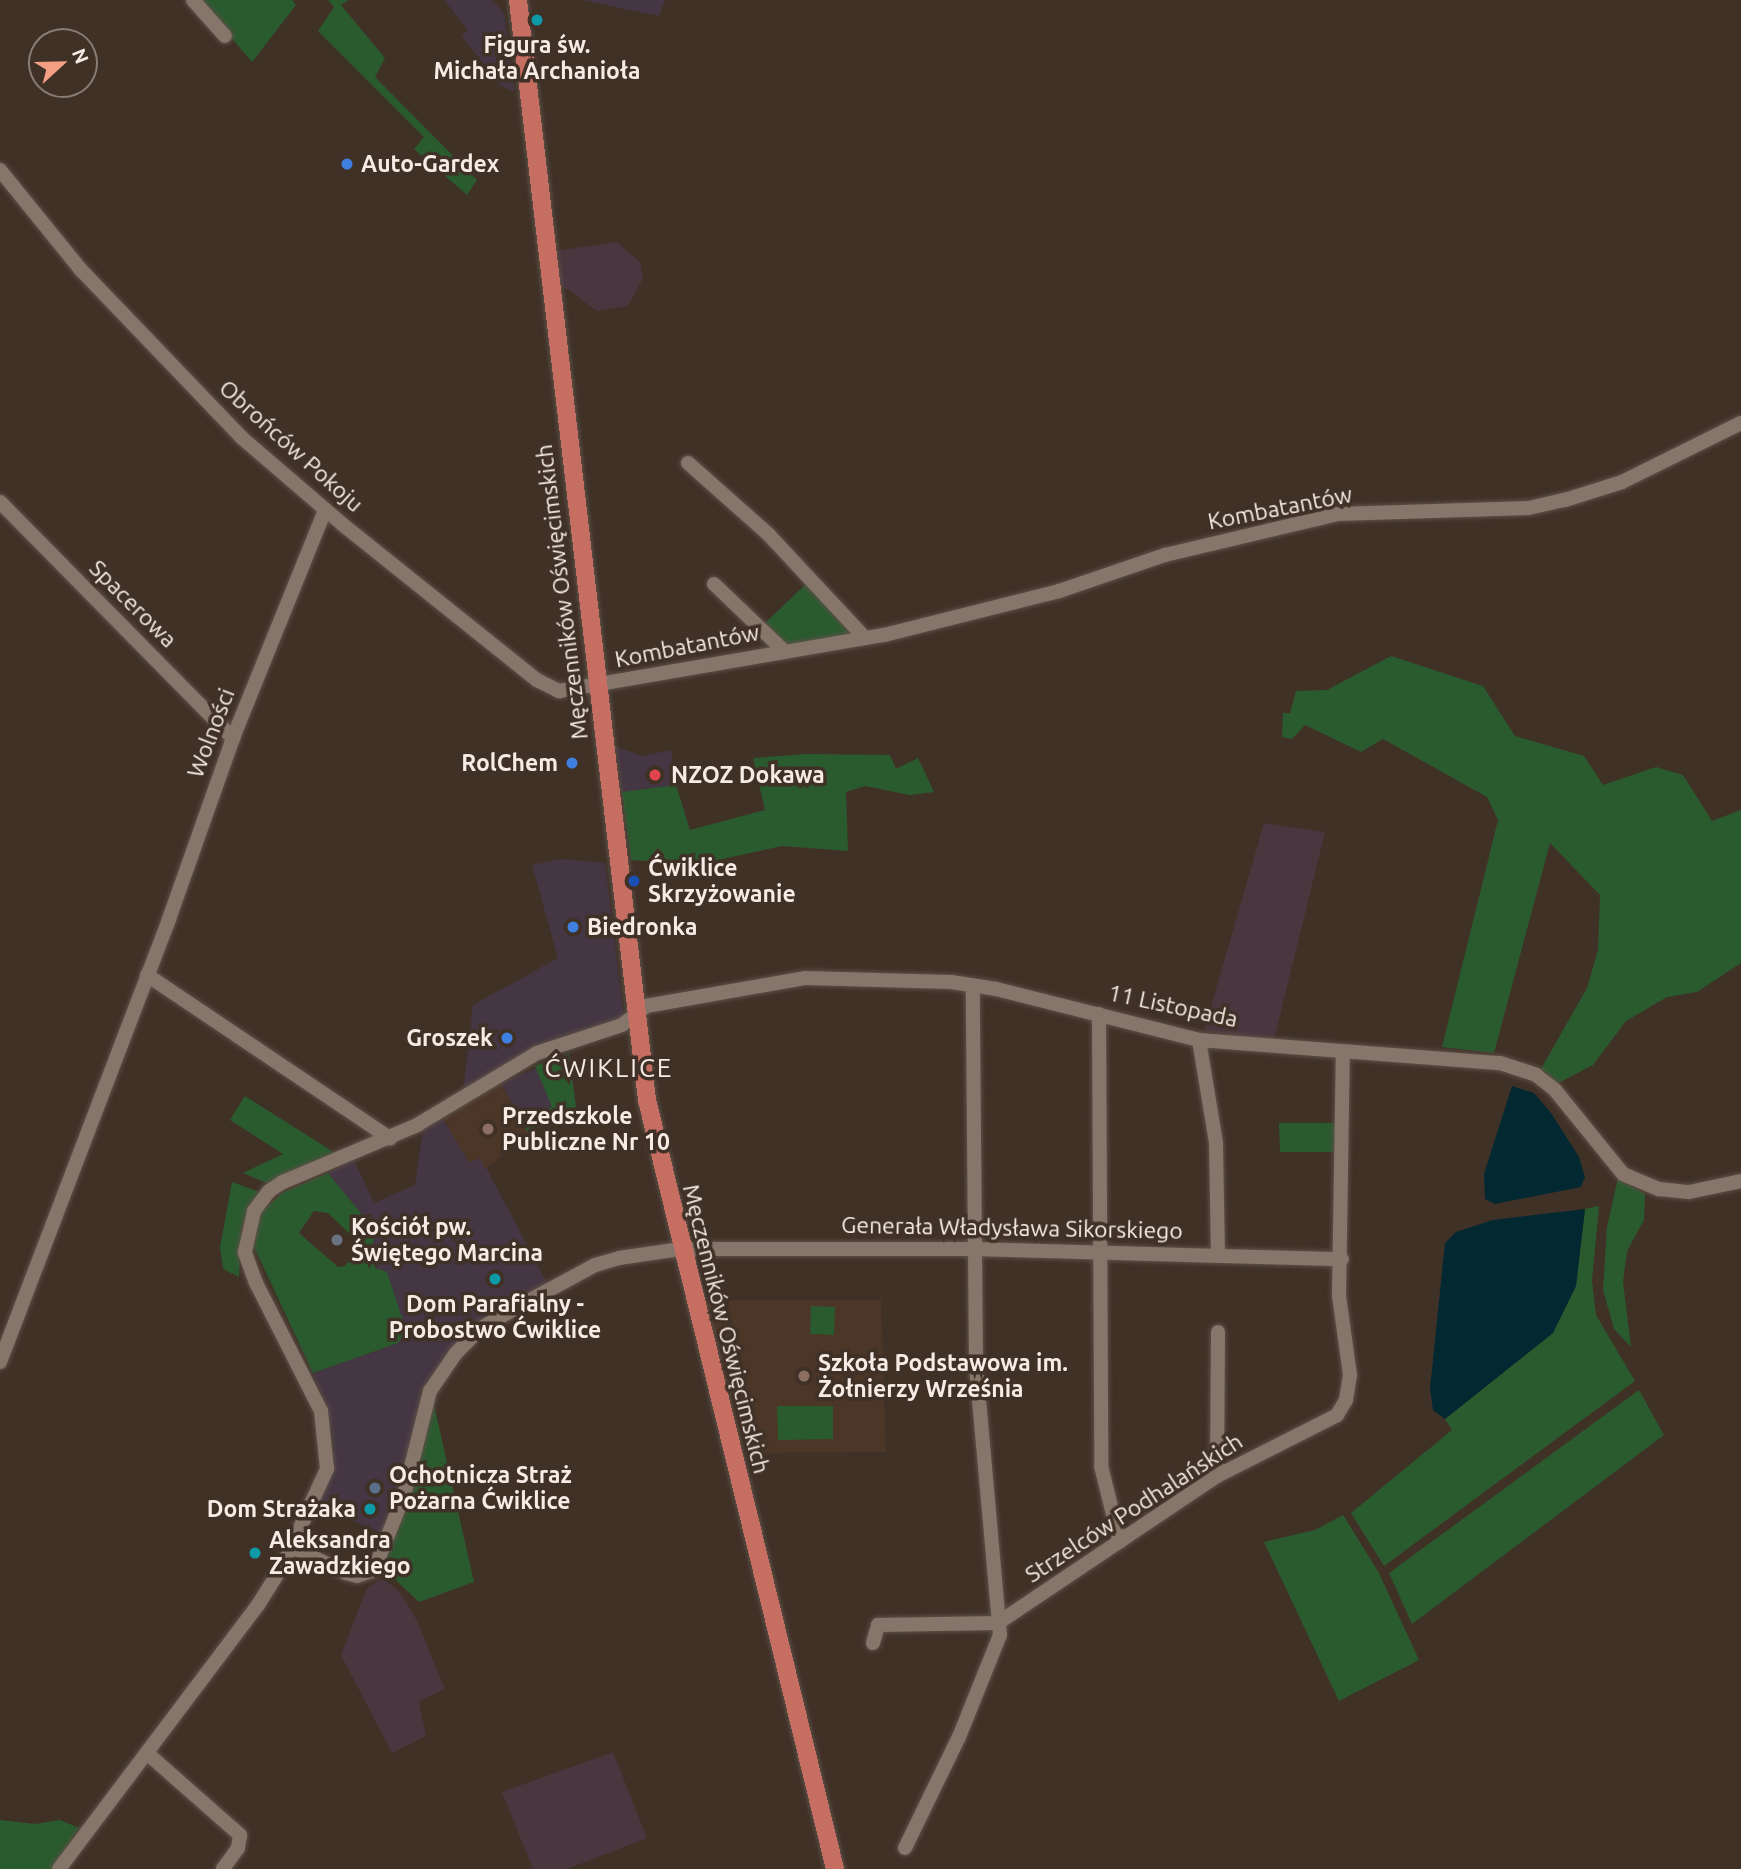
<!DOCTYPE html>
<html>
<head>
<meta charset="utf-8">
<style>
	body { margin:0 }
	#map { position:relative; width:1741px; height:1869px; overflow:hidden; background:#403127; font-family:Ubuntu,sans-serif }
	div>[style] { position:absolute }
	.commercial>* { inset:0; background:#453643 }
	.industrial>* { inset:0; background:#49363e }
	.built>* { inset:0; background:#4b3628 }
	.green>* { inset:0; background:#2a5b2f }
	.water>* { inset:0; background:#022831 }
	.roads { filter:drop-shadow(0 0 2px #5c5047) drop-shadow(0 0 2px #5c5047) }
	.minor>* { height:14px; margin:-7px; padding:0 7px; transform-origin:7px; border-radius:7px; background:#86756a }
	.major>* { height:18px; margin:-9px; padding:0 9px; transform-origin:9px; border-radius:9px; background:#c66e62 }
	.dots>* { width:19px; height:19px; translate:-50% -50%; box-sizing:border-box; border:4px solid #403127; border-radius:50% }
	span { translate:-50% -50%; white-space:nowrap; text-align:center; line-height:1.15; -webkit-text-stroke:7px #403127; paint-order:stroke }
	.poi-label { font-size:23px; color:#f6ece5; font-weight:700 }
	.left { translate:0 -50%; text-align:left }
	.right { translate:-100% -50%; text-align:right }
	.street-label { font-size:23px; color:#f6ece5 }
	.quarter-label { font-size:26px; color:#f6ece5; letter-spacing:2px }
	.north { position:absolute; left:28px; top:28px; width:70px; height:70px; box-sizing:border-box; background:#403127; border:2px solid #897c73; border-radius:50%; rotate:68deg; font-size:19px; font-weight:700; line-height:28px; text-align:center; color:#f6ece5 }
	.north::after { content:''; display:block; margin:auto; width:24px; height:32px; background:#f39f83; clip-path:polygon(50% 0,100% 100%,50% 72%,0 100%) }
</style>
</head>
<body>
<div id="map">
	<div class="commercial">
		<div style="clip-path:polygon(444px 0,491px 0,504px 13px,515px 92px,501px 86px,462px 36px,468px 30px)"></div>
		<div style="clip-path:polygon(582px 0,665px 0,659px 16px)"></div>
		<div style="clip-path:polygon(616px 747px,643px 756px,671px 750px,676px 785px,622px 792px)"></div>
		<div style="clip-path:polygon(562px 859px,605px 863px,624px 1018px,536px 1047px,463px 1092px,473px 1005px,558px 958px,532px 865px)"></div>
		<div style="clip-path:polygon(569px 1054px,576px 1107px,529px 1134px,501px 1083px)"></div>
		<div style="clip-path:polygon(443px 1119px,469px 1162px,481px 1158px,547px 1283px,477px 1322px,450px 1349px,422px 1389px,399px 1490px,382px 1533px,318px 1506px,333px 1472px,334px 1444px,327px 1407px,313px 1373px,398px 1343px,368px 1254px,377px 1233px,328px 1173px,354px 1160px,374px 1203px,415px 1185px,423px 1130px)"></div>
	</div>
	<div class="industrial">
		<div style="clip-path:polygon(617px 242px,640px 262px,643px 278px,628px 306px,597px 311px,566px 288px,560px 289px,555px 251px)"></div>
		<div style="clip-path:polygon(1264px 823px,1325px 832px,1274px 1040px,1204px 1031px)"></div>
		<div style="clip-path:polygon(382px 1578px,400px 1592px,416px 1619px,445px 1689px,419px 1701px,426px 1736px,392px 1753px,341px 1655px,367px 1588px)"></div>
		<div style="clip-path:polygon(613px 1752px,647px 1838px,567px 1869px,533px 1869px,502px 1792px)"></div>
	</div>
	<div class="built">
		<div style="clip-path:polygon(501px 1083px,529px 1134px,485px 1169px,480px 1158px,469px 1162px,443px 1119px)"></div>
		<div style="clip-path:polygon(705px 1300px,881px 1300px,886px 1452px,745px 1453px)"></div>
	</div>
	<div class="green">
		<div style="clip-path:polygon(199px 0,292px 0,296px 5px,252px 62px)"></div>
		<div style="clip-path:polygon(328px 0,349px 0,341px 5px,385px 58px,375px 77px,477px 180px,467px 195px,414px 149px,424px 137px,318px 31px,334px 7px)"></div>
		<div style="clip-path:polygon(807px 583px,856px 635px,786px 648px,764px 624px)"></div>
		<div style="clip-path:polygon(1391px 656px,1483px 686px,1515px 736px,1584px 756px,1603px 785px,1656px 767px,1683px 775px,1712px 821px,1741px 810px,1741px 963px,1697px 992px,1667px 997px,1626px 1021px,1593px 1065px,1558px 1083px,1541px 1069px,1587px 988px,1598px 950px,1600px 895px,1550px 843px,1494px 1053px,1442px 1047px,1498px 820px,1487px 797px,1383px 739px,1361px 752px,1305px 725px,1292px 739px,1282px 737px,1283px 713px,1290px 713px,1296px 691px,1327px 690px)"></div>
		<div style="clip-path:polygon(806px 754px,890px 755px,896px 769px,918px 758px,934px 792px,910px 795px,865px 786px,846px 792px,848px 851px,782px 846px,699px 864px,631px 860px,622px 792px,676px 785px,690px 830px,765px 810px,753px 758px)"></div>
		<div style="clip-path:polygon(569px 1054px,576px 1107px,529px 1134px,524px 1125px,552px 1107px,535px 1066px)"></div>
		<div style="clip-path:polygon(245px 1096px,335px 1153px,269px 1184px,243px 1173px,283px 1154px,230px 1120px)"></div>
		<div style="clip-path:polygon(1279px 1123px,1336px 1123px,1336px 1152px,1280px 1152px)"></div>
		<div style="clip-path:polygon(evenodd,328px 1173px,377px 1233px,368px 1254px,376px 1268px,387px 1272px,406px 1330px,398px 1343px,313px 1373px,254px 1247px,260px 1214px,282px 1193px,328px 1173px,314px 1211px,328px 1213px,361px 1245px,345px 1266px,338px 1267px,299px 1233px,314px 1211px)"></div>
		<div style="clip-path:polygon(1618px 1178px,1645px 1194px,1644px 1220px,1627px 1251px,1623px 1282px,1631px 1347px,1614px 1329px,1603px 1290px,1607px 1227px)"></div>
		<div style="clip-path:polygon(232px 1182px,262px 1193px,248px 1209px,241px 1230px,239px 1277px,223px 1269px,220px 1247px)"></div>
		<div style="clip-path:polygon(1599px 1206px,1592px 1281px,1596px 1315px,1635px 1381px,1384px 1566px,1351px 1513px,1452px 1430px,1445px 1419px,1553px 1333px,1576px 1286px,1585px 1209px)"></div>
		<div style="clip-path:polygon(811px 1306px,835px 1307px,834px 1335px,810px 1334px)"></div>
		<div style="clip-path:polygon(1639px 1390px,1664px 1435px,1412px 1624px,1389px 1573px)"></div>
		<div style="clip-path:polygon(434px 1405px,474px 1582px,419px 1602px,381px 1566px)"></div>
		<div style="clip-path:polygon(777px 1406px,833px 1406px,833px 1439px,778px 1440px)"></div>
		<div style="clip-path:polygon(1343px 1515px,1379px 1573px,1419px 1660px,1339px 1701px,1264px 1542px,1315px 1530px)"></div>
		<div style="clip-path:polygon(0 1820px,35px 1824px,60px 1820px,79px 1828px,51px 1869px,0 1869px)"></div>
	</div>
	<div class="water">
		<div style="clip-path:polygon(1512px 1086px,1534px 1093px,1551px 1113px,1579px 1157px,1585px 1177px,1581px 1187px,1495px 1204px,1485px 1199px,1484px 1174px)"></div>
		<div style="clip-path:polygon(1585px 1209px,1576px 1286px,1553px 1333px,1445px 1419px,1433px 1410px,1430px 1389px,1445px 1243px,1456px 1232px,1493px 1220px)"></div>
	</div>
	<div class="roads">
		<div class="minor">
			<div style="left:193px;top:0;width:48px;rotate:48.4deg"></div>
			<div style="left:0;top:170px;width:129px;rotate:51deg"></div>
			<div style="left:81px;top:270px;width:231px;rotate:46.2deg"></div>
			<div style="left:241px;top:437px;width:133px;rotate:40.7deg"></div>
			<div style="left:342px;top:524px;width:250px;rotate:38.7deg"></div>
			<div style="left:537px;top:680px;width:25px;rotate:27deg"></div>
			<div style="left:559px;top:691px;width:330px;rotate:-9.8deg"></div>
			<div style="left:884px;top:635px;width:180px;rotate:-14.1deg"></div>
			<div style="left:1059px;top:591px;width:112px;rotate:-18.8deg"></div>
			<div style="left:1165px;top:555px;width:178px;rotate:-13.3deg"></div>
			<div style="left:1338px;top:514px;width:191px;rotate:-1.8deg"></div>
			<div style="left:1529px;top:508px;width:37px;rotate:-13deg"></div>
			<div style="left:1565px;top:500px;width:60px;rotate:-17.5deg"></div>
			<div style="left:1622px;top:482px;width:133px;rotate:-26.4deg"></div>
			<div style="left:688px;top:463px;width:108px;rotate:41.6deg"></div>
			<div style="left:769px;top:535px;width:141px;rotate:47deg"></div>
			<div style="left:0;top:502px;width:332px;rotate:45.4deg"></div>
			<div style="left:714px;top:584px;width:97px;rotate:43.7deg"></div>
			<div style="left:147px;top:975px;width:293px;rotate:33.9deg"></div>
			<div style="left:1099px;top:1014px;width:452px;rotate:89.7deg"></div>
			<div style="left:1101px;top:1466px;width:78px;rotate:76deg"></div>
			<div style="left:1199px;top:1040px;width:104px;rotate:80.6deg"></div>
			<div style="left:1216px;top:1143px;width:111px;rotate:89deg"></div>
			<div style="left:0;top:1362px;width:474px;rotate:-69.1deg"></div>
			<div style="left:169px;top:919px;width:192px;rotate:-70.5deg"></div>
			<div style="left:233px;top:738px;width:246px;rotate:-68deg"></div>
			<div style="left:1217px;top:1476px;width:144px;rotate:-89.6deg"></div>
			<div style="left:292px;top:1547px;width:60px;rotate:25.7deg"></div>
			<div style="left:346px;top:1573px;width:11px;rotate:15deg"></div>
			<div style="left:357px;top:1576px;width:18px;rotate:-19deg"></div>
			<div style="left:374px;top:1570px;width:81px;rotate:-68.2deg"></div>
			<div style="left:404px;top:1495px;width:107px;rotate:-76deg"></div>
			<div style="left:430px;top:1391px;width:46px;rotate:-55.6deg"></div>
			<div style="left:456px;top:1353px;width:35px;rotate:-45deg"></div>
			<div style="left:481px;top:1328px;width:48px;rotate:-29.7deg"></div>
			<div style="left:523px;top:1304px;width:82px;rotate:-28.4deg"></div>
			<div style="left:595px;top:1265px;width:25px;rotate:-16deg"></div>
			<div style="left:619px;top:1258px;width:63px;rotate:-8.3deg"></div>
			<div style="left:681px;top:1249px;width:292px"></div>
			<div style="left:973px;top:1249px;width:369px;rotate:1.6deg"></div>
			<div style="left:873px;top:1643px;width:19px;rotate:-74deg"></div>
			<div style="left:878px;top:1625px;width:120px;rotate:-1deg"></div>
			<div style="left:998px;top:1623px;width:264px;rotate:-33.9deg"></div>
			<div style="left:1217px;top:1476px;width:135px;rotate:-26.9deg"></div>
			<div style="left:1337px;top:1415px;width:17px;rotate:-59deg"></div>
			<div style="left:1346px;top:1400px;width:25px;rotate:-81deg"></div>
			<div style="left:1350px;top:1375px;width:80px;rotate:-97.9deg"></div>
			<div style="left:1339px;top:1296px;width:245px;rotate:-89.1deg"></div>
			<div style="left:148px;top:1754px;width:123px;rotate:41.4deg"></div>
			<div style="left:240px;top:1835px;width:13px;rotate:99deg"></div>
			<div style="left:238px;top:1848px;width:26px;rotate:126deg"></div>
			<div style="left:905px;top:1848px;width:123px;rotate:-64.1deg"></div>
			<div style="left:959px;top:1737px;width:110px;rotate:-68.1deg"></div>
			<div style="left:1000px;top:1635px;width:271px;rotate:-95.1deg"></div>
			<div style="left:976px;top:1365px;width:380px;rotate:-90.5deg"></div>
			<div style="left:59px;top:1869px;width:331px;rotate:-53deg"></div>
			<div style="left:258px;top:1605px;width:47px;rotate:-58deg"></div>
			<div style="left:283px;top:1565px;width:106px;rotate:-65.4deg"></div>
			<div style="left:327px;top:1469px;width:58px;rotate:-95.9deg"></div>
			<div style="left:321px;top:1411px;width:144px;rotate:-116.9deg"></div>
			<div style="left:256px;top:1283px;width:33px;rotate:-110deg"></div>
			<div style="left:245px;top:1252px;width:42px;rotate:-77.6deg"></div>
			<div style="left:254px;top:1211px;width:25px;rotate:-53deg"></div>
			<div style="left:269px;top:1191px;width:17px;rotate:-33deg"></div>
			<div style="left:283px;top:1182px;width:146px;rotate:-23deg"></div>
			<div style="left:417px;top:1125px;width:140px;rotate:-31deg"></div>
			<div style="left:537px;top:1053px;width:89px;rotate:-18.2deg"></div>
			<div style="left:622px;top:1025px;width:31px;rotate:-38deg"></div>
			<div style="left:646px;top:1006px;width:161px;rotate:-10deg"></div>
			<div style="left:805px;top:978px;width:146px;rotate:1.6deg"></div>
			<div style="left:951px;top:982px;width:46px;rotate:8.8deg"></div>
			<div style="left:996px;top:989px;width:209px;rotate:14.1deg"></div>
			<div style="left:1199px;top:1040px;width:302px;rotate:4.4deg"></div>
			<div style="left:1500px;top:1063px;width:38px;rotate:18deg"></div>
			<div style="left:1536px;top:1075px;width:24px;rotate:38deg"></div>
			<div style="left:1555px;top:1090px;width:108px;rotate:51deg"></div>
			<div style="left:1623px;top:1174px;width:39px;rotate:23deg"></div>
			<div style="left:1659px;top:1189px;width:30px;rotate:6deg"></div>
			<div style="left:1689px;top:1192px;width:53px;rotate:-11.9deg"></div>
		</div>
		<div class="major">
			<div style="left:518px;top:0;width:1108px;rotate:83.31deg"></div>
			<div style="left:647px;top:1100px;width:792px;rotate:76.26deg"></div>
		</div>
	</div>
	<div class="dots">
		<div style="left:537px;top:20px;background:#0f9aa8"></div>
		<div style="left:347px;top:164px;background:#3f7fe0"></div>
		<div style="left:572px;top:763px;background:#3f7fe0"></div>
		<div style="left:655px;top:775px;background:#e0444e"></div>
		<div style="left:634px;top:881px;background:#1a4fb4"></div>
		<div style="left:573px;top:927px;background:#3f7fe0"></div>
		<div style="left:507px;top:1038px;background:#3f7fe0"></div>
		<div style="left:488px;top:1129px;background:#8d6e63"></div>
		<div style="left:337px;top:1240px;background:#6b7280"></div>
		<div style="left:495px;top:1279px;background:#0f9aa8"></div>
		<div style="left:804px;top:1376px;background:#8d6e63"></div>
		<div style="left:375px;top:1488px;background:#5c6f8a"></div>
		<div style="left:370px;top:1509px;background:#0f9aa8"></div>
		<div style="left:255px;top:1553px;background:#0f9aa8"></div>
	</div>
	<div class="poi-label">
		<span style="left:537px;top:58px">Figura św.<br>Michała Archanioła</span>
		<span class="left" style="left:361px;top:164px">Auto-Gardex</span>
		<span class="right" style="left:558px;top:763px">RolChem</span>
		<span class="left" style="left:671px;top:775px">NZOZ Dokawa</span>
		<span class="left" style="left:648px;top:881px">Ćwiklice<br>Skrzyżowanie</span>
		<span class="left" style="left:587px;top:927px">Biedronka</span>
		<span class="right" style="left:493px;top:1038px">Groszek</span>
		<span class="left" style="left:502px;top:1129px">Przedszkole<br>Publiczne Nr 10</span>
		<span class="left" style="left:351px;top:1240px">Kościół pw.<br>Świętego Marcina</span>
		<span style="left:495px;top:1317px">Dom Parafialny -<br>Probostwo Ćwiklice</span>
		<span class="left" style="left:818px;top:1376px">Szkoła Podstawowa im.<br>Żołnierzy Września</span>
		<span class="left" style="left:389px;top:1488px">Ochotnicza Straż<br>Pożarna Ćwiklice</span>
		<span class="right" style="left:356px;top:1509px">Dom Strażaka</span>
		<span class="left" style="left:269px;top:1553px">Aleksandra<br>Zawadzkiego</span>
	</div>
	<div class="street-label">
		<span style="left:291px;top:446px;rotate:42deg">Obrońców Pokoju</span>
		<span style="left:1280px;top:508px;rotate:-11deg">Kombatantów</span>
		<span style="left:562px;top:592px;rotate:-97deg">Męczenników Oświęcimskich</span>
		<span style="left:133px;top:604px;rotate:45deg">Spacerowa</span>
		<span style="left:687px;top:646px;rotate:-11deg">Kombatantów</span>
		<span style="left:211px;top:733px;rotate:-69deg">Wolności</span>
		<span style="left:1173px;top:1006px;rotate:12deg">11 Listopada</span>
		<span style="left:1012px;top:1228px;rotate:1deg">Generała Władysława Sikorskiego</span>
		<span style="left:726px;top:1329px;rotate:76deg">Męczenników Oświęcimskich</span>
		<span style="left:1134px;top:1508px;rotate:-33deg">Strzelców Podhalańskich</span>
	</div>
	<div class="quarter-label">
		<span style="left:609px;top:1068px">ĆWIKLICE</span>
	</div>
	<div class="north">N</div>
</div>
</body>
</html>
